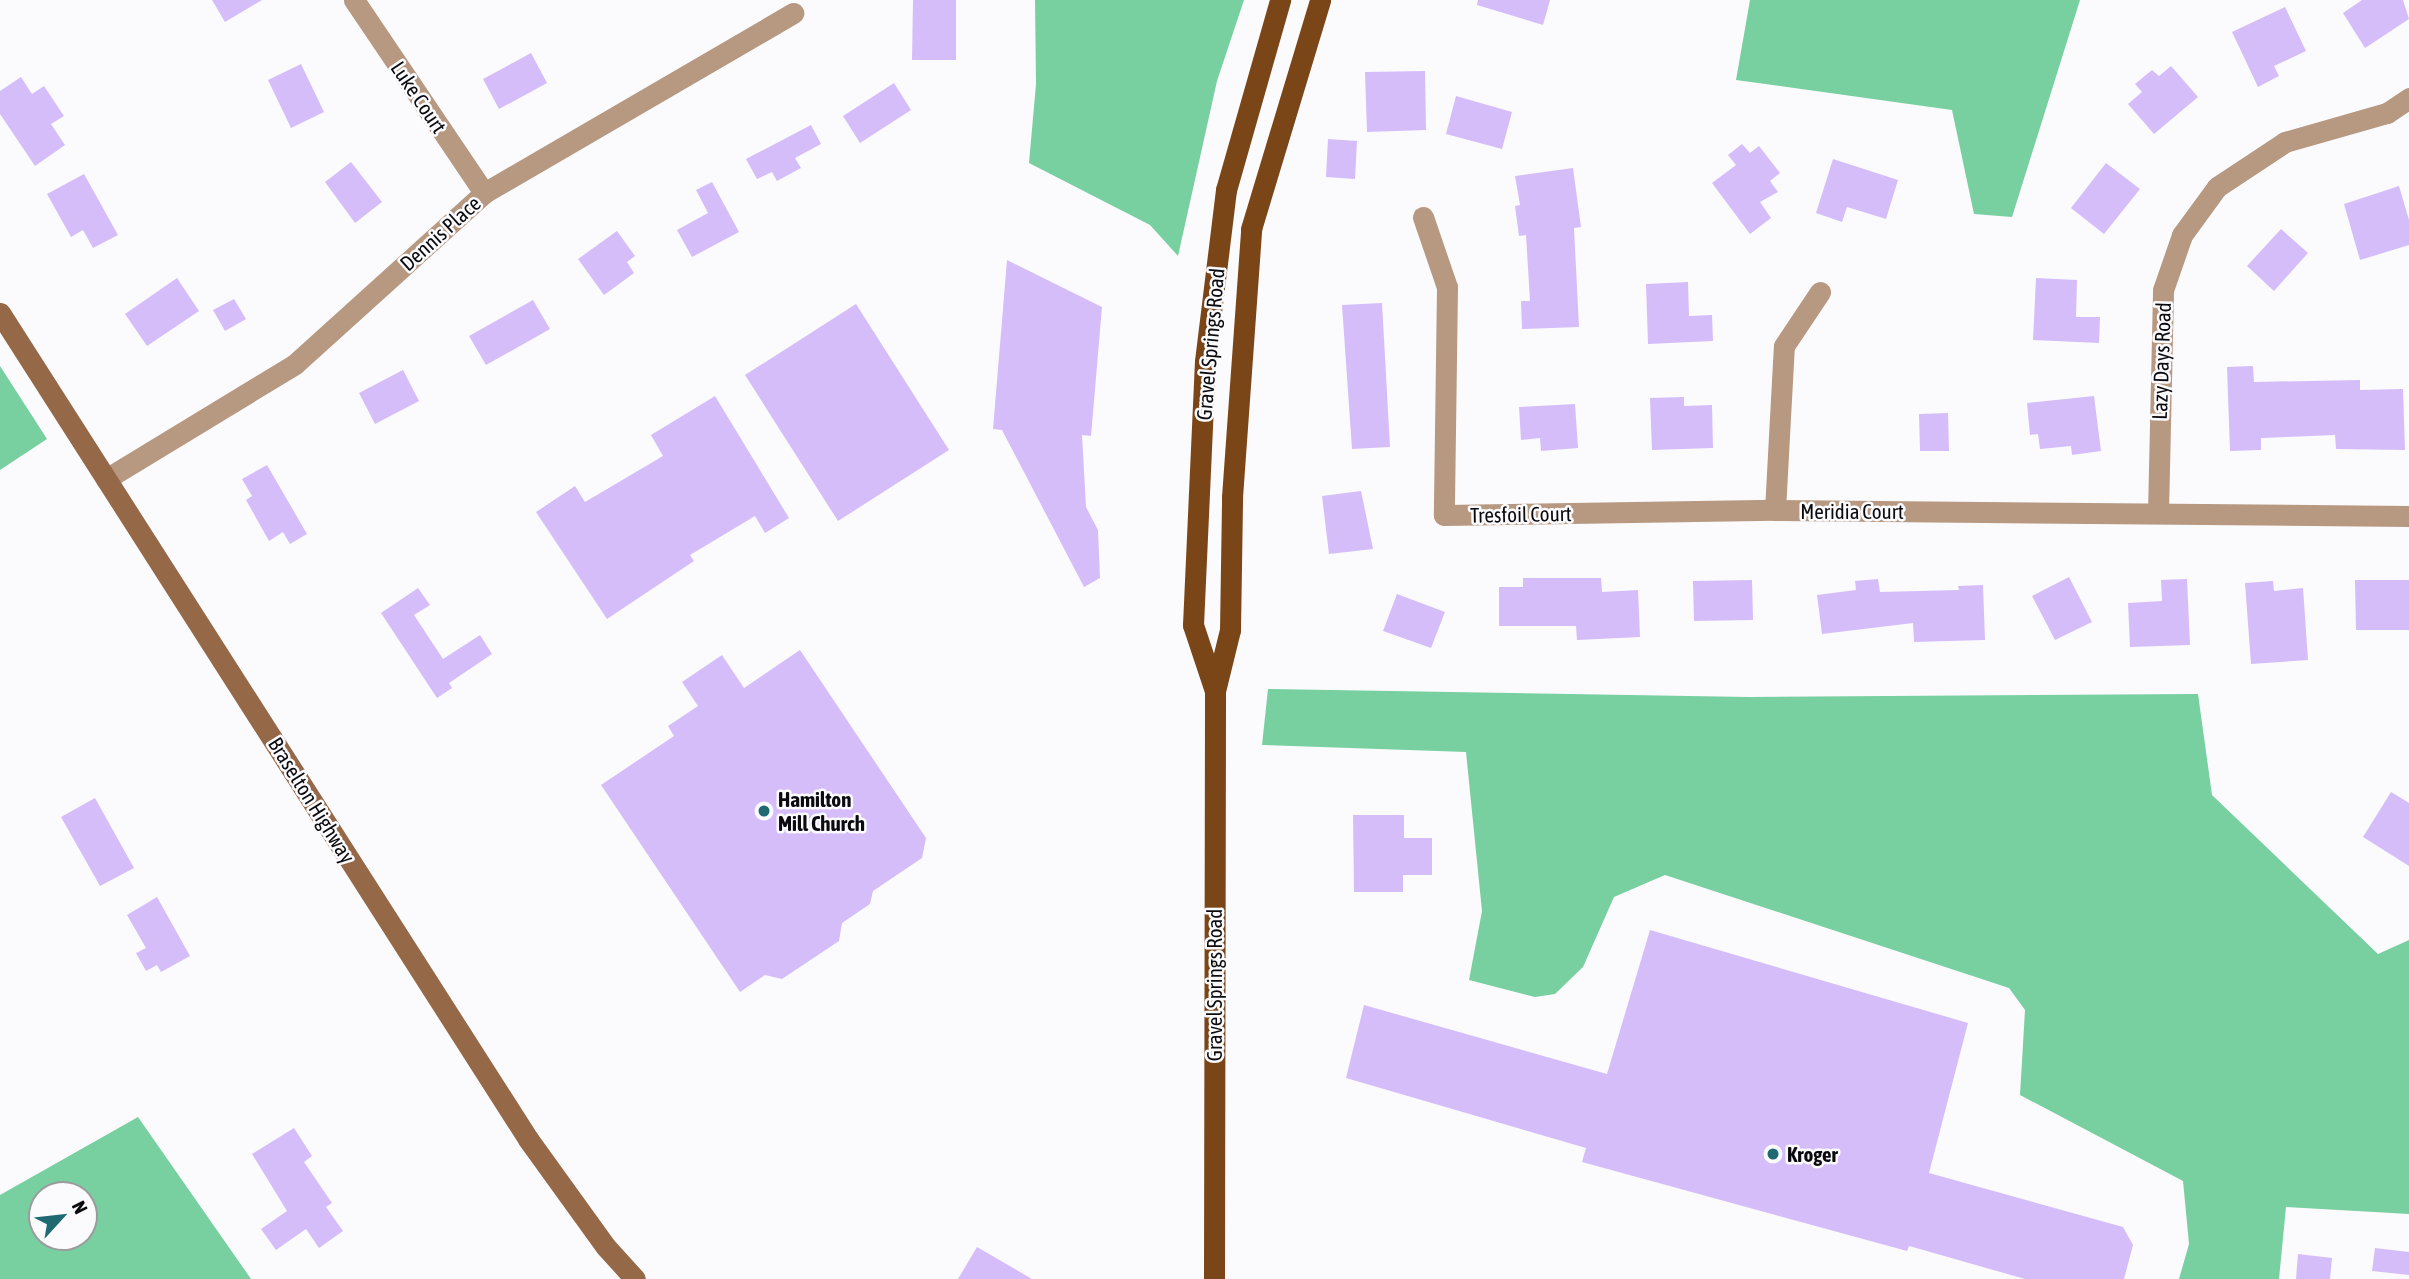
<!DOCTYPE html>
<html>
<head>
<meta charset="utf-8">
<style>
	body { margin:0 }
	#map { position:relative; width:2409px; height:1279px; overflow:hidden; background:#fbfbfe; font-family:"Asap Condensed",sans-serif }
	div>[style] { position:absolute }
	.forest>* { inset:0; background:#78cfa0 }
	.building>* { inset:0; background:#d5bdfa }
	.street>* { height:21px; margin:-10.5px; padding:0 10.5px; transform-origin:10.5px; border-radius:10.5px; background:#b79982 }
	.secondary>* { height:21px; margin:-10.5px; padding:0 10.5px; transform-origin:10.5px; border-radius:10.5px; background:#956947 }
	.primary>* { height:21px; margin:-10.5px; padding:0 10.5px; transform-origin:10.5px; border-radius:10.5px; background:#7a4618 }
	.dots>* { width:19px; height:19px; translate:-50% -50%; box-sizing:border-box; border:4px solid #fbfbfe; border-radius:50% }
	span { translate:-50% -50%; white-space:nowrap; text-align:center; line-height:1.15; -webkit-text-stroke:5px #fbfbfe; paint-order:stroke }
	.street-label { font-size:21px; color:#0b0b0f }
	.poi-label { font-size:21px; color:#0b0b0f; font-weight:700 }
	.left { translate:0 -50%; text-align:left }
	.north { position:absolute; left:28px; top:1181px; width:70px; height:70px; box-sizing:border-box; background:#fbfbfe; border:2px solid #9b9b9e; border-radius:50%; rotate:63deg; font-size:19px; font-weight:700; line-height:28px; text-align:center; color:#0b0b0f }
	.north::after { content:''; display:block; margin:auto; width:24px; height:32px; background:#1f6a72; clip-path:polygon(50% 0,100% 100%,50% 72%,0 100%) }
</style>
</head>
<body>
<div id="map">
	<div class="forest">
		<div style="clip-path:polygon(1035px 0,1244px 0,1217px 81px,1178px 256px,1150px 225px,1029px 163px,1036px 84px)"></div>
		<div style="clip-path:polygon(1750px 0,2080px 0,2012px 217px,1974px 214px,1952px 110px,1736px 80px)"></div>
		<div style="clip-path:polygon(0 366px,47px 439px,0 470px)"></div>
		<div style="clip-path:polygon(1268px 689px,1749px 697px,2198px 694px,2212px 795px,2378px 954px,2409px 940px,2409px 1214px,2286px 1207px,2279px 1279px,2179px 1279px,2189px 1244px,2183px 1181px,2020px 1095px,2025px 1010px,2009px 988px,1665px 875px,1614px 897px,1583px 967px,1555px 994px,1535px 997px,1469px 980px,1482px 911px,1466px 752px,1262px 745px)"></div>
		<div style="clip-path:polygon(evenodd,138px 1117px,251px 1279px,0 1279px,0 1195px,138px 1117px,42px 1195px,84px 1195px,84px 1237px,42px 1237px,42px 1195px)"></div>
	</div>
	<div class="building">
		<div style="clip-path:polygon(212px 0,262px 0,225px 22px)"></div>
		<div style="clip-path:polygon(913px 0,956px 0,956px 60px,912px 60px)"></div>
		<div style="clip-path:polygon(1478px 0,1550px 0,1543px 25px,1477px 5px)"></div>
		<div style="clip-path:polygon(2362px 0,2403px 0,2409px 19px,2365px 48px,2343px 13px)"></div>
		<div style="clip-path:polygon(2285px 7px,2306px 51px,2274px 66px,2279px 76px,2258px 87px,2232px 32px)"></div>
		<div style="clip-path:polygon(531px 53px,547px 83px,499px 109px,483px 79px)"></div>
		<div style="clip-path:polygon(301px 64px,324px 112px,291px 128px,268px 80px)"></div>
		<div style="clip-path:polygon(2171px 66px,2198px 97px,2154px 134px,2128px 104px,2142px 92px,2135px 84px,2152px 70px,2159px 76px)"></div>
		<div style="clip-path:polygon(1425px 71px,1426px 130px,1367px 132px,1365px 72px)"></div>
		<div style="clip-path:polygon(21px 77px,32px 94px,44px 86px,64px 116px,51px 124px,65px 145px,35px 166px,0 114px,0 91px)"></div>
		<div style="clip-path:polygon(894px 83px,911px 110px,860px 143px,843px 116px)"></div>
		<div style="clip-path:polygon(1456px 96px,1512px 112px,1502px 149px,1446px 134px)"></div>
		<div style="clip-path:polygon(811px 125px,821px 144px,795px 158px,801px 168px,777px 181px,772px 172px,757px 179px,746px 159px)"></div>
		<div style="clip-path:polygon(1328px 139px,1357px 141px,1355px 179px,1326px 177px)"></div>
		<div style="clip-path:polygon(1742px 144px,1750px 153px,1759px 146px,1780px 173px,1770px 181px,1778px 192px,1760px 202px,1771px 218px,1750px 234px,1712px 183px,1736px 165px,1728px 155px)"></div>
		<div style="clip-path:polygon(1833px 159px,1898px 180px,1886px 219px,1847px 207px,1842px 222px,1816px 213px)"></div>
		<div style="clip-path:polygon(351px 162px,382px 202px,355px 223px,325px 182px)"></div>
		<div style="clip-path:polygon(2106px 163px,2140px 189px,2104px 234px,2071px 208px)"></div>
		<div style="clip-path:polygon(1573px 168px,1581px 227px,1574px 228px,1579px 327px,1522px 329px,1521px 301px,1530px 301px,1526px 235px,1519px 236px,1515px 206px,1520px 205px,1515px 176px)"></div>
		<div style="clip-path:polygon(84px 174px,118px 235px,93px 248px,83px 230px,71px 237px,47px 194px)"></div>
		<div style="clip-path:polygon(712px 182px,739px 232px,692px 257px,677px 230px,708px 213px,696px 190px)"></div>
		<div style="clip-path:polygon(2399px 186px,2409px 220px,2409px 245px,2360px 260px,2344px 204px)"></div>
		<div style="clip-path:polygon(2281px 229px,2308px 253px,2274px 291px,2247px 266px)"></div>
		<div style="clip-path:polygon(617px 231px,635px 256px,627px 262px,634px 273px,604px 295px,578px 259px)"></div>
		<div style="clip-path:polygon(1007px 260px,1102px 307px,1091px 436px,1082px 435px,1086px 507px,1098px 530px,1100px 578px,1084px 587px,1002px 430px,993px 429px)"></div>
		<div style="clip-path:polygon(177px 278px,199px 311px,147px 346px,125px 314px)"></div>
		<div style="clip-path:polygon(2036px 278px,2077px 280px,2076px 317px,2100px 317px,2099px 343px,2033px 340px)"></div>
		<div style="clip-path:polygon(1688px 282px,1689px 316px,1712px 315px,1713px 341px,1648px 344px,1646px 284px)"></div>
		<div style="clip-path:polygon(234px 299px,246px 319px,225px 331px,213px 310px)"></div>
		<div style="clip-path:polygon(533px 300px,550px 329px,486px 365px,469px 336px)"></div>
		<div style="clip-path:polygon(1382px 303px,1390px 447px,1352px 449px,1342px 305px)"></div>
		<div style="clip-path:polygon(856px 304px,949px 450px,838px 521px,745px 375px)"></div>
		<div style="clip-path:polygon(2253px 366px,2254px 382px,2360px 380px,2360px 390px,2403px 389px,2405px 450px,2336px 449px,2335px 435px,2261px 438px,2261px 450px,2230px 451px,2227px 367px)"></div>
		<div style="clip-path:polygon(403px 370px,419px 401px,375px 424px,359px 393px)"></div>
		<div style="clip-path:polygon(715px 396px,789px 518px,765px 533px,755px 516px,690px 555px,694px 561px,607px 619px,536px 512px,575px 486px,585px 502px,663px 456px,651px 435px)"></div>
		<div style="clip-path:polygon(2094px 396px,2101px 451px,2072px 455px,2071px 446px,2040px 449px,2038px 434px,2030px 435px,2027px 403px)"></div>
		<div style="clip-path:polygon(1684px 397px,1684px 406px,1712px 405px,1713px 448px,1652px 450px,1650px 398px)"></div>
		<div style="clip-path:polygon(1575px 404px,1578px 448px,1541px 451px,1540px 438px,1521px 440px,1519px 407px)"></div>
		<div style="clip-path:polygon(1948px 413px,1949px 451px,1920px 451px,1919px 414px)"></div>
		<div style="clip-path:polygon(267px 465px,307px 534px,290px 544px,283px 532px,269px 541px,246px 500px,252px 496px,242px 479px)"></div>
		<div style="clip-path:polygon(1361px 491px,1373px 549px,1329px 554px,1322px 496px)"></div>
		<div style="clip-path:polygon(2069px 577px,2092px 622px,2055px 640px,2032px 596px)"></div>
		<div style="clip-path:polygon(1523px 578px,1601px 578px,1602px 592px,1638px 590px,1640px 637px,1577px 640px,1576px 626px,1499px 626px,1499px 587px,1523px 587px)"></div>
		<div style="clip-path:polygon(1878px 579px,1880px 592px,1959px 590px,1958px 586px,1983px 585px,1985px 640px,1914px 642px,1913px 623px,1822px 634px,1817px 595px,1856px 590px,1855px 581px)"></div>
		<div style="clip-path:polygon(2187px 579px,2190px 645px,2130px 647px,2128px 603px,2162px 601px,2161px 580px)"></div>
		<div style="clip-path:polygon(1752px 580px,1753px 620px,1694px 621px,1693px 581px)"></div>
		<div style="clip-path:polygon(2355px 580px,2409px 580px,2409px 630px,2356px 630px)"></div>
		<div style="clip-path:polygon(2273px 581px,2274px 591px,2303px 588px,2308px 660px,2251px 664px,2245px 583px)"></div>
		<div style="clip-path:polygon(418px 588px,430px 605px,414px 615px,443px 659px,480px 635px,492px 654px,449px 683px,452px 688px,437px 698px,381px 613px)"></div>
		<div style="clip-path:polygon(1397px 594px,1445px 612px,1431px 648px,1383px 631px)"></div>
		<div style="clip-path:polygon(800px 650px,926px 838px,922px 858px,873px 891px,870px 904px,842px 923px,839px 941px,782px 979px,765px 975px,740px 992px,601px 785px,674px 736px,668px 726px,698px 706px,682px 682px,722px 655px,744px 688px)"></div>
		<div style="clip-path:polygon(2391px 792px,2409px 803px,2409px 866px,2363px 837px)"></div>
		<div style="clip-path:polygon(95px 798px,134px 868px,100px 886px,61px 817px)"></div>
		<div style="clip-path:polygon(1353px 815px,1404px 815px,1404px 838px,1432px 838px,1432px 875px,1403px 875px,1403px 892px,1354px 892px)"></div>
		<div style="clip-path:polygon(157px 897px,190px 956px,161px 972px,157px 965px,146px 971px,136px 953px,146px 948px,127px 915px)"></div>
		<div style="clip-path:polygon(1650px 930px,1968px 1023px,1929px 1173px,2123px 1227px,2133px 1245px,2124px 1279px,2025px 1279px,1909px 1246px,1907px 1251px,1582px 1162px,1586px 1148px,1346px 1078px,1364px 1005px,1607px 1074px)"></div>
		<div style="clip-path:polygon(294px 1128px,312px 1156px,304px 1162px,332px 1203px,326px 1207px,343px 1231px,319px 1248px,306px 1229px,276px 1250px,261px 1229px,287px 1211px,252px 1154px)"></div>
		<div style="clip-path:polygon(977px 1247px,1032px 1279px,958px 1279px)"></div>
		<div style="clip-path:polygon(2375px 1248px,2409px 1252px,2409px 1275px,2372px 1271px)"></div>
		<div style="clip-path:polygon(2298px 1254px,2332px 1258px,2330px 1279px,2296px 1279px)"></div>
	</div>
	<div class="street">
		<div style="left:354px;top:0;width:233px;rotate:56deg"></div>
		<div style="left:1423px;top:217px;width:74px;rotate:71.1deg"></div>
		<div style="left:1447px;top:287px;width:228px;rotate:90.8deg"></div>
		<div style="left:1444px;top:515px;width:331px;rotate:-0.9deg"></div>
		<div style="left:1775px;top:510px;width:634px;rotate:0.54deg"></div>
		<div style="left:106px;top:479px;width:221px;rotate:-31.3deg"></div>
		<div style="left:295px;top:364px;width:255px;rotate:-42.1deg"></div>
		<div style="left:484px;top:193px;width:358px;rotate:-30.2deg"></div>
		<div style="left:1775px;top:510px;width:164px;rotate:-86.9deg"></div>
		<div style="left:1784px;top:346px;width:65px;rotate:-56.3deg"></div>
		<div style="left:2158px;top:513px;width:223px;rotate:-88.7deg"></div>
		<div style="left:2163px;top:290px;width:58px;rotate:-70.9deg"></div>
		<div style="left:2182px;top:235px;width:59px;rotate:-53.9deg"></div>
		<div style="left:2217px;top:187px;width:82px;rotate:-33.5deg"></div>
		<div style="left:2285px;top:142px;width:106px;rotate:-15.9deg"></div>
		<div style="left:2387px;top:113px;width:27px;rotate:-34deg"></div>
	</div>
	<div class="secondary">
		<div style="left:0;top:313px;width:980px;rotate:57.41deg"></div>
		<div style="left:528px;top:1139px;width:133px;rotate:54.2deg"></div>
		<div style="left:606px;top:1247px;width:43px;rotate:47.8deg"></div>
	</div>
	<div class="primary">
		<div style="left:1215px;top:691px;width:70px;rotate:-108.4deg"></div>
		<div style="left:1193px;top:625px;width:264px;rotate:-87.4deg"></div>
		<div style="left:1205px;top:361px;width:172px;rotate:-83deg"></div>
		<div style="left:1226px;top:190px;width:198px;rotate:-74.1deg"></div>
		<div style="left:1214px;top:1279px;width:588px;rotate:-89.9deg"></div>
		<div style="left:1215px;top:691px;width:63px;rotate:-76.2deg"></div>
		<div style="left:1230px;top:630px;width:133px;rotate:-89.1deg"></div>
		<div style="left:1232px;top:497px;width:269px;rotate:-85.9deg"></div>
		<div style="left:1251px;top:229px;width:239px;rotate:-73.2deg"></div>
	</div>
	<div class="dots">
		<div style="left:764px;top:811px;background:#1f6a72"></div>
		<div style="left:1773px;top:1154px;background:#1f6a72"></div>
	</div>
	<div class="street-label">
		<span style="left:419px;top:97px;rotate:56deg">Luke Court</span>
		<span style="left:440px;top:233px;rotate:-42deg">Dennis Place</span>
		<span style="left:1210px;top:344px;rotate:-85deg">Gravel Springs Road</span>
		<span style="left:2161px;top:361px;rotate:-88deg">Lazy Days Road</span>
		<span style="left:1852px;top:511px">Meridia Court</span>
		<span style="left:1521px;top:514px;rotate:-1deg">Tresfoil Court</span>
		<span style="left:312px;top:800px;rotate:58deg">Braselton Highway</span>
		<span style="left:1214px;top:985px;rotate:-90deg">Gravel Springs Road</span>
	</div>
	<div class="poi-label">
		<span class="left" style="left:778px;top:811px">Hamilton<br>Mill Church</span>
		<span class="left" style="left:1787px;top:1154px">Kroger</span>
	</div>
	<div class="north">N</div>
</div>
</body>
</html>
